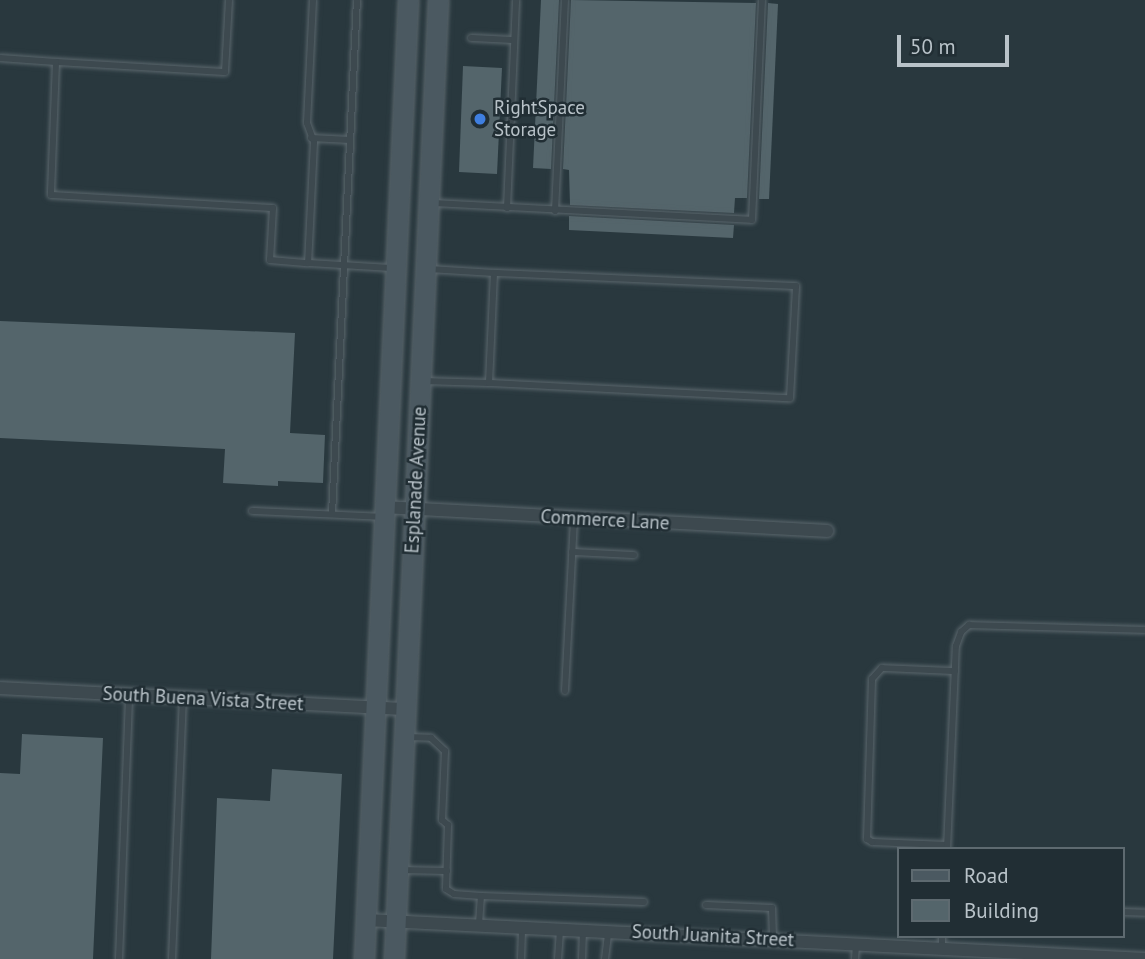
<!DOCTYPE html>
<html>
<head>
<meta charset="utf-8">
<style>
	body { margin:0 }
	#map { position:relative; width:1145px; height:959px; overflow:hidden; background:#29383e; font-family:"PT Sans",sans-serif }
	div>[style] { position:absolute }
	.building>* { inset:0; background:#54656b }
	.roads { filter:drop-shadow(0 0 2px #5a666c) drop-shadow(0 0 2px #5a666c) }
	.lane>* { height:6px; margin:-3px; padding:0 3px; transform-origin:3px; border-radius:3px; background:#3d494f }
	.street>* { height:12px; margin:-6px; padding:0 6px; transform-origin:6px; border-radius:6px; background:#3d494f }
	.secondary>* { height:19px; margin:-9.5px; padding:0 9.5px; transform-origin:9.5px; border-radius:9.5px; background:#4b5961 }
	.dots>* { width:19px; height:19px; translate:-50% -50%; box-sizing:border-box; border:4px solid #212e34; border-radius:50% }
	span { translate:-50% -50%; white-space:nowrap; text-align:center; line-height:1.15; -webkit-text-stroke:5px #212e34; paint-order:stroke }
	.poi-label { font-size:19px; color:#b9c3c9 }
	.left { translate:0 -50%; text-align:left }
	.street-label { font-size:19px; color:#b9c3c9 }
	.legend { position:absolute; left:897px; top:847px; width:228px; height:91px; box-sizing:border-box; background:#212e34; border:2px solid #5e6a70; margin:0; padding:9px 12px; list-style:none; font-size:21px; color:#b9c3c9 }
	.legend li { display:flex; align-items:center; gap:14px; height:35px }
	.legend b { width:35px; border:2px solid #5e6a70 }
	.scale { position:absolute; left:897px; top:35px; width:112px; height:32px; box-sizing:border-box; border:4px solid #b9c3c9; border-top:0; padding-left:9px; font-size:21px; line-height:24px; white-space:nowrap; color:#b9c3c9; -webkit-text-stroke:5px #212e34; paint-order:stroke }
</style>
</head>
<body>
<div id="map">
	<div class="building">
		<div style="clip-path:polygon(541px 0,559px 0,551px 169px,533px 168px)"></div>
		<div style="clip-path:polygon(571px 0,756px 3px,747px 198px,735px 198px,734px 213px,570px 205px,569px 170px,563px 169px)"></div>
		<div style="clip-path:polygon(768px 3px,778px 4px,769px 199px,759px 199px)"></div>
		<div style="clip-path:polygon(463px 66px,502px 68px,497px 174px,459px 172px)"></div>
		<div style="clip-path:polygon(569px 216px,734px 225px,733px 238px,569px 230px)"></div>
		<div style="clip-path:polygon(0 321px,295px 333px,290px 433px,325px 435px,323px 483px,278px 481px,278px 486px,223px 483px,225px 449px,0 438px)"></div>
		<div style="clip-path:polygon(22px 734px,103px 738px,93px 959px,0 959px,0 773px,20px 774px)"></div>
		<div style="clip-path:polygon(272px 769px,342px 774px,333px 959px,211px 959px,217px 798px,270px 801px)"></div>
	</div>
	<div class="roads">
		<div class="lane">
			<div style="left:229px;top:0;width:72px;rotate:93.2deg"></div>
			<div style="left:225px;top:72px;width:169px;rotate:-176.6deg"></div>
			<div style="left:56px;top:62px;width:133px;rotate:92.2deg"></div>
			<div style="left:51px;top:195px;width:222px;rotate:3.4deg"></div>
			<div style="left:273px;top:208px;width:52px;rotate:93.3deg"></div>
			<div style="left:270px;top:260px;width:38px;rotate:5deg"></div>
			<div style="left:313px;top:0;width:123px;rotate:92.8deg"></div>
			<div style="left:307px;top:123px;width:20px;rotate:70deg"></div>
			<div style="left:314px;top:142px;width:121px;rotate:92.8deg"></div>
			<div style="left:308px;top:263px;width:84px;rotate:3.4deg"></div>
			<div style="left:471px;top:38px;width:43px;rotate:2.7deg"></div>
			<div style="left:0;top:58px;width:56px;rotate:4.1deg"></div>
			<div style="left:311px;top:138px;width:39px;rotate:3deg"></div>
			<div style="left:432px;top:203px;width:320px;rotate:3deg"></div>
			<div style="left:752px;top:220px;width:220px;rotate:-87.4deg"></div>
			<div style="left:507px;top:208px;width:208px;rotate:-87.5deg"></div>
			<div style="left:555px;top:211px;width:211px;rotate:-87.3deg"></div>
			<div style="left:423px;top:381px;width:66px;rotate:1.7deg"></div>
			<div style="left:489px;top:383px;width:110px;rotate:-87.4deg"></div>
			<div style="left:494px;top:273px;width:65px;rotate:-176.5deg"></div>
			<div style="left:489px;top:383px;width:301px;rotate:2.9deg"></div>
			<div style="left:790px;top:398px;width:112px;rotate:-86.9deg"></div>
			<div style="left:796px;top:286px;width:302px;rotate:-177.5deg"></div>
			<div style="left:252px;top:511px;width:130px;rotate:2.6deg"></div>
			<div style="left:332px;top:514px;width:515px;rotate:-87.22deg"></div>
			<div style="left:572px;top:552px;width:62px;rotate:2.8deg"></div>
			<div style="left:565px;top:691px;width:173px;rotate:-87deg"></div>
			<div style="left:407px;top:737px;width:24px;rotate:2deg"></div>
			<div style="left:431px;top:738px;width:19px;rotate:43deg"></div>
			<div style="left:445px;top:751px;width:69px;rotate:92.5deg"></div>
			<div style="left:442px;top:820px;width:8px;rotate:40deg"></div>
			<div style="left:448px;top:825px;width:64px;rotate:91.8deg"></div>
			<div style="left:446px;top:889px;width:9px;rotate:32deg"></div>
			<div style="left:454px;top:894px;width:27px;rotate:4deg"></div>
			<div style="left:947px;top:845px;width:75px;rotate:-177.7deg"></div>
			<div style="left:872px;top:842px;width:6px;rotate:-149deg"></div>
			<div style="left:867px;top:839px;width:160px;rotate:-88.2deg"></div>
			<div style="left:872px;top:679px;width:15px;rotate:-48deg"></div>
			<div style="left:882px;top:668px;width:73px;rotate:2.4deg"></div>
			<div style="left:947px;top:849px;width:203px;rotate:-87.5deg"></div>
			<div style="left:956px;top:646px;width:15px;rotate:-70deg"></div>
			<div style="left:961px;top:632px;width:11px;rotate:-41deg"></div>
			<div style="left:969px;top:625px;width:176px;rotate:1.6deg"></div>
			<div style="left:399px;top:870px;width:48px;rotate:1.2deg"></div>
			<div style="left:706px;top:905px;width:66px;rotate:2.6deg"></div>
			<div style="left:772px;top:908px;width:32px;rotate:88deg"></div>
			<div style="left:1122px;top:912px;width:23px;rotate:2deg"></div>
			<div style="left:479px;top:924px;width:28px;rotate:-86deg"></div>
			<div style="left:481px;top:896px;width:163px;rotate:2.1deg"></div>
			<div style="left:942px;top:948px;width:12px;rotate:-90deg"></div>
			<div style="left:119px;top:959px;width:264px;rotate:-87.8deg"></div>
			<div style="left:172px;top:959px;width:261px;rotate:-87.6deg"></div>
			<div style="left:521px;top:959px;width:32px;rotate:-88deg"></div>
			<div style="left:558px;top:959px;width:30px;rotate:-86deg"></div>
			<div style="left:582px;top:959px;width:27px;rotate:-88deg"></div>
			<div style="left:605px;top:959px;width:26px;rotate:-83deg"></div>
			<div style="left:855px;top:959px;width:15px;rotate:-86deg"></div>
		</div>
		<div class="street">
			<div style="left:384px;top:507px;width:444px;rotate:3.1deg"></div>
			<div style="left:0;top:688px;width:407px;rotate:3deg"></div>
			<div style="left:366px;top:920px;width:780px;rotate:2.87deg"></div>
		</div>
		<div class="secondary">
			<div style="left:364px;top:959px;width:960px;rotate:-87.37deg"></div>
			<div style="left:394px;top:959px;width:960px;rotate:-87.37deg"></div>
		</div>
	</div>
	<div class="dots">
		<div style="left:480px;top:119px;background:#3f7fe0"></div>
	</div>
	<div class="poi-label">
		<span class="left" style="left:494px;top:119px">RightSpace<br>Storage</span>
	</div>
	<div class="street-label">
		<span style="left:416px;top:480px;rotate:-87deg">Esplanade Avenue</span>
		<span style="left:605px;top:520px;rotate:3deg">Commerce Lane</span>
		<span style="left:203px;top:699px;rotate:3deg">South Buena Vista Street</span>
		<span style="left:713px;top:936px;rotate:3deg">South Juanita Street</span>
	</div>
	<ul class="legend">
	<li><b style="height:9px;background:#4b5961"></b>Road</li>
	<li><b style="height:19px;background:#54656b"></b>Building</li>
	</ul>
	<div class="scale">50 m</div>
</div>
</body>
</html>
